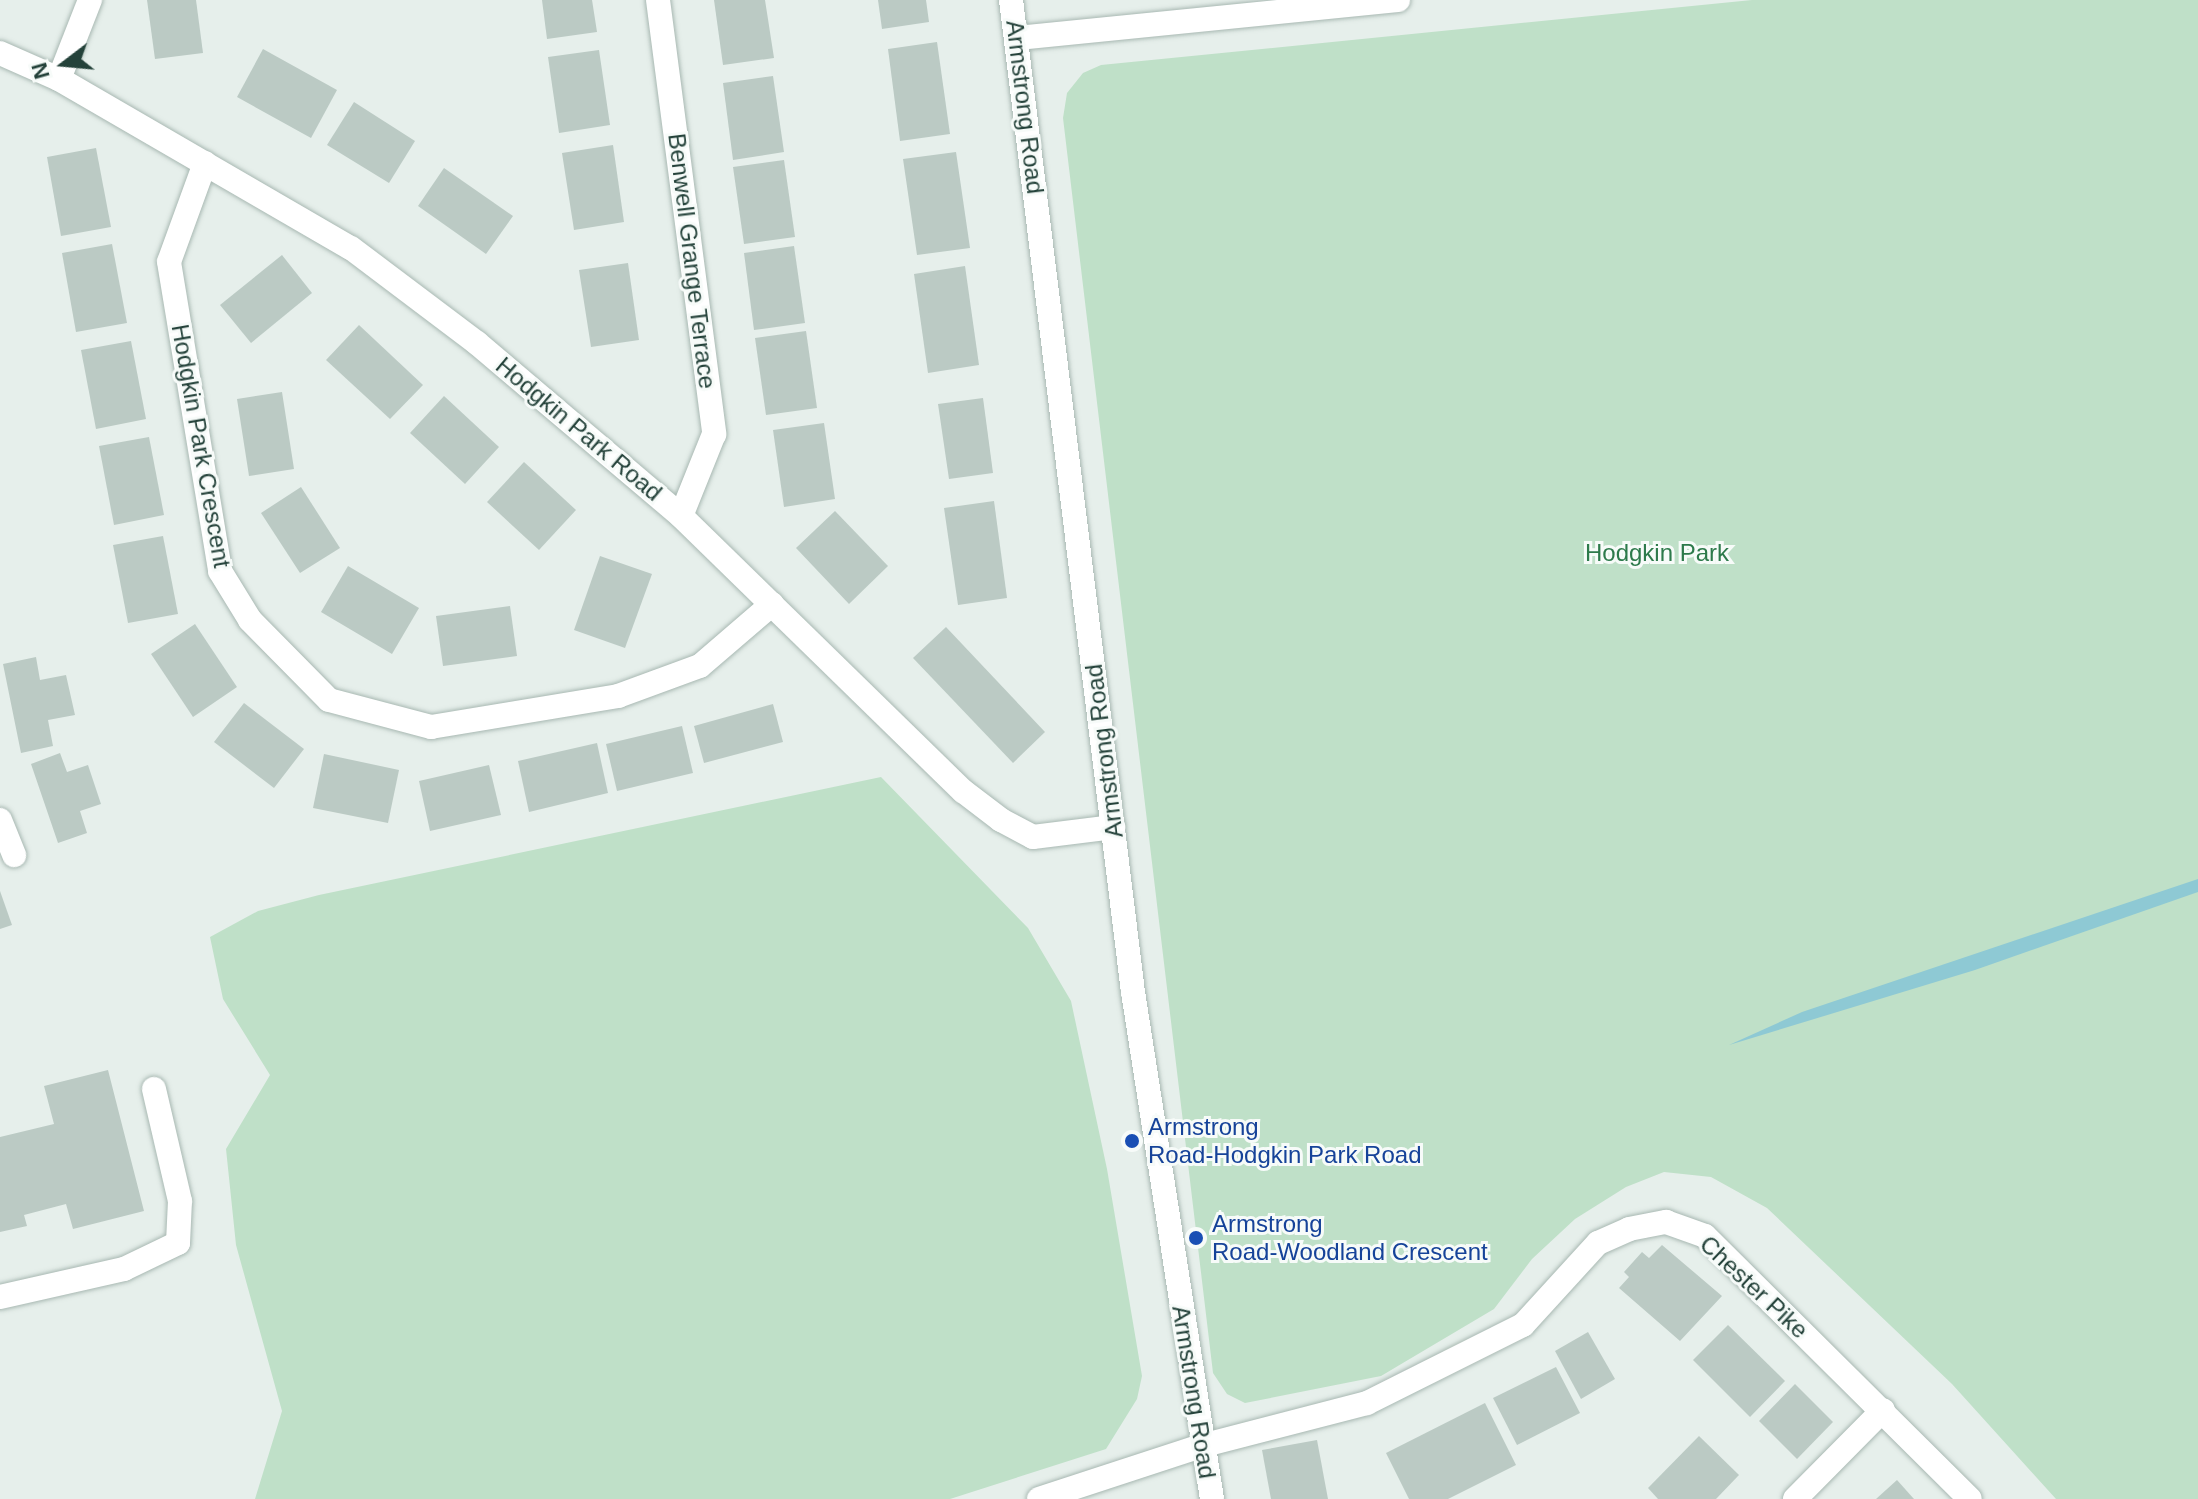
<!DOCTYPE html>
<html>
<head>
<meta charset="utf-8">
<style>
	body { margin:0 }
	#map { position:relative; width:2198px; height:1499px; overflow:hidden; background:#e6efeb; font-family:Helvetica,sans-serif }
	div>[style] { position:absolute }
	.green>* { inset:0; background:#bfe0c8 }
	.water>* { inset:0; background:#8ec9d4 }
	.building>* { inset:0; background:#bbcac4 }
	.roads { filter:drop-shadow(0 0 2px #a8b8b2) drop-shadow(0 0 2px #a8b8b2) }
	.minor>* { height:24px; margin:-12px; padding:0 12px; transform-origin:12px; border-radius:12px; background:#fff }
	.dots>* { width:22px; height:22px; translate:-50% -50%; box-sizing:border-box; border:4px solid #f7fbf9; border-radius:50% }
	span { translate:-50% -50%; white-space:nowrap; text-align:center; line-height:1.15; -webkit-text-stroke:6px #f7fbf9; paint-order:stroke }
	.street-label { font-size:24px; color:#24423a }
	.park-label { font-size:24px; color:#2d7a4b }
	.transit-label { font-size:24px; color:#164399 }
	.left { translate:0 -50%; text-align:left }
	.north { position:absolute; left:24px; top:24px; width:80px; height:80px; -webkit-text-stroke:6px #f7fbf9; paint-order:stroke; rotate:254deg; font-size:22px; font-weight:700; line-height:32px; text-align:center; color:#24423a }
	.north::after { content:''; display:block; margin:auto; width:28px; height:36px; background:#24423a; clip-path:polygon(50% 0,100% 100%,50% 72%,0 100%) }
</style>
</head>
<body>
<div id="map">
	<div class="green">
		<div style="clip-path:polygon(1752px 0,2198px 0,2198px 1499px,2056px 1499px,1952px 1384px,1767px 1208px,1711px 1177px,1664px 1172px,1626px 1187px,1575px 1219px,1532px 1259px,1494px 1309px,1381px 1376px,1245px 1403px,1227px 1394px,1213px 1373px,1063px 118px,1067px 93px,1083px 73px,1101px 65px)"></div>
		<div style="clip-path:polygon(881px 777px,1028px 928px,1071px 1001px,1107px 1169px,1142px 1376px,1137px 1399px,1106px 1449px,950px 1499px,255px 1499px,282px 1411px,236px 1245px,226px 1149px,270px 1075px,223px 999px,210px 937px,258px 911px,319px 895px)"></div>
	</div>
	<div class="water">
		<div style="clip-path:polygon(2198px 879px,2198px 892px,1975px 970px,1729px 1045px,1802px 1012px)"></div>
	</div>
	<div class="building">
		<div style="clip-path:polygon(147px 0,196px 0,203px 53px,155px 59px)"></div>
		<div style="clip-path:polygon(542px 0,592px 0,597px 32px,547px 39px)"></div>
		<div style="clip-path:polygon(714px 0,765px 0,774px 58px,723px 65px)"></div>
		<div style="clip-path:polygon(878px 0,926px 0,929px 22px,882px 29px)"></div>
		<div style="clip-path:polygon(937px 42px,950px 134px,900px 141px,888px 49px)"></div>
		<div style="clip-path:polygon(263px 49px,337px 90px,311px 138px,237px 97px)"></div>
		<div style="clip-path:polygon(599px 50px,610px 125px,559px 133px,548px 57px)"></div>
		<div style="clip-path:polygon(773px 76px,784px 152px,733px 160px,723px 83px)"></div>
		<div style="clip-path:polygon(354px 102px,415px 141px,389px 183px,327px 145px)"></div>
		<div style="clip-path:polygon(613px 145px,624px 222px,574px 230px,562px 153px)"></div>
		<div style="clip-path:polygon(96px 148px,111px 227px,61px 236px,47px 157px)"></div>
		<div style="clip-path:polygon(956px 152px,970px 248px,917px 255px,903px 159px)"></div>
		<div style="clip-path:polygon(784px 160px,795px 237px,744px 244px,733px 167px)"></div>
		<div style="clip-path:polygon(444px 168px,513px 216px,486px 254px,418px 206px)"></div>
		<div style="clip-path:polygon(112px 244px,127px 323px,76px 332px,62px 253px)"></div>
		<div style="clip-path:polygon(794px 246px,805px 323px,754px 330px,744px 253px)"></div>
		<div style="clip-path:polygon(282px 255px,312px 293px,251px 343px,220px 305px)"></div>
		<div style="clip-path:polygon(628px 263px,639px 340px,591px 347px,579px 270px)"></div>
		<div style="clip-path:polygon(965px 266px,979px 365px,928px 373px,914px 274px)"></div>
		<div style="clip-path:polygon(359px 325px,423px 385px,390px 419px,326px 360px)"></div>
		<div style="clip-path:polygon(806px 331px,817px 408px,766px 415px,755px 338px)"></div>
		<div style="clip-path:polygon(131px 341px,146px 419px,96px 429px,81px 350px)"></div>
		<div style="clip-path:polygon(282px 392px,294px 469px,249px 476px,237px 399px)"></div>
		<div style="clip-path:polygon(444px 396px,499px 447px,465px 484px,410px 433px)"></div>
		<div style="clip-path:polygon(983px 398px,993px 473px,949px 479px,938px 404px)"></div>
		<div style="clip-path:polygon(824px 423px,835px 499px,784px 507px,773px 430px)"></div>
		<div style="clip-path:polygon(149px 437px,164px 515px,114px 525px,99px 446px)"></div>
		<div style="clip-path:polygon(524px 462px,576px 510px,539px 550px,487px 502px)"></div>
		<div style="clip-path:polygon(301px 487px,340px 548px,300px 573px,261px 513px)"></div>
		<div style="clip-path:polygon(994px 501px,1007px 598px,958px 605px,944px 508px)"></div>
		<div style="clip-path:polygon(835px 511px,888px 566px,849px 604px,796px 548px)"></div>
		<div style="clip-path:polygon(163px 536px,178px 614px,128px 623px,113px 545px)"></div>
		<div style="clip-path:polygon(600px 556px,652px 574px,625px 648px,574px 630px)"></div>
		<div style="clip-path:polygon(348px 566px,419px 608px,392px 654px,321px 612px)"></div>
		<div style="clip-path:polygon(510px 606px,517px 656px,443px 666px,436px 616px)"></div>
		<div style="clip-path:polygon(195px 624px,237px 687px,193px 717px,151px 654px)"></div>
		<div style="clip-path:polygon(946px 627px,1045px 732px,1013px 763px,913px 658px)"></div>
		<div style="clip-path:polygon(36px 657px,40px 680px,66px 675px,75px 715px,48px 720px,53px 746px,21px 753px,3px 664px)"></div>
		<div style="clip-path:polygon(244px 703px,304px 749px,274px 788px,214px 742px)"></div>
		<div style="clip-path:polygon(773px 704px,783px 742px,704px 763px,694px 726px)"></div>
		<div style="clip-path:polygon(682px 726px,693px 773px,617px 791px,606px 744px)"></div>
		<div style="clip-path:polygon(597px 743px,608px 793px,529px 812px,518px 761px)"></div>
		<div style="clip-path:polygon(60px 753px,67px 772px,88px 765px,101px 804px,80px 811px,87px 833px,58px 843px,31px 764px)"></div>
		<div style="clip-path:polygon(324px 754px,399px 770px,388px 823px,313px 808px)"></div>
		<div style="clip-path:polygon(489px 765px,501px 815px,430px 831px,419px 781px)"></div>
		<div style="clip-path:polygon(0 891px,12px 925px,0 929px)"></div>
		<div style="clip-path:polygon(108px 1070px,144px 1211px,73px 1229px,66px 1204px,24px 1215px,27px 1226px,0 1232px,0 1137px,54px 1124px,44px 1086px)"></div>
		<div style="clip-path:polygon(1662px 1245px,1722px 1296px,1680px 1341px,1619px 1288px,1629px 1277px,1624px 1272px,1642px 1252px,1649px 1258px)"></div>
		<div style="clip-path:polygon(1728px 1325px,1785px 1381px,1750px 1417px,1693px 1360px)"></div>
		<div style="clip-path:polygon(1588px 1332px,1615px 1379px,1581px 1399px,1555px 1351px)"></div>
		<div style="clip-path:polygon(1556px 1367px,1580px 1413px,1517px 1445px,1493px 1398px)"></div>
		<div style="clip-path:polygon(1795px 1384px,1833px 1422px,1797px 1459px,1759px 1421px)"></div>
		<div style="clip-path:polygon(1485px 1403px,1516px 1465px,1448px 1499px,1409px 1499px,1386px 1453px)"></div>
		<div style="clip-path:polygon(1699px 1436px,1739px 1475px,1716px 1499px,1658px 1499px,1648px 1488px)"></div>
		<div style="clip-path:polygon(1317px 1440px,1328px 1499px,1271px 1499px,1262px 1450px)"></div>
		<div style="clip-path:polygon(1897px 1480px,1914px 1499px,1876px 1499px)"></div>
	</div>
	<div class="roads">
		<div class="minor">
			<div style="left:658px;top:0;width:438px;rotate:82.6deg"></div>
			<div style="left:714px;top:434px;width:88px;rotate:111.9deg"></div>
			<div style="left:1011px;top:0;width:999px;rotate:82.99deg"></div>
			<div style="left:1133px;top:992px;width:513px;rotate:81.14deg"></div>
			<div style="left:1017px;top:38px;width:383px;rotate:-5.7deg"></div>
			<div style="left:0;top:53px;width:64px;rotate:23.8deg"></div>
			<div style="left:59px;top:79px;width:337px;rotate:30.1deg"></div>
			<div style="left:351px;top:248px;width:158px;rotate:37deg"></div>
			<div style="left:477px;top:343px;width:267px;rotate:40.3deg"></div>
			<div style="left:681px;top:516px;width:394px;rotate:44.3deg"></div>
			<div style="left:963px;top:791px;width:48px;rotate:37.3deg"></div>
			<div style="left:1001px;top:820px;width:36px;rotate:28deg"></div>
			<div style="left:1033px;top:837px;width:81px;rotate:-7.1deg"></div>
			<div style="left:59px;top:79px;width:85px;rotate:-68.6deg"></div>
			<div style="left:205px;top:163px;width:105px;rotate:110deg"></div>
			<div style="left:169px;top:262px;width:313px;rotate:80.6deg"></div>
			<div style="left:220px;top:571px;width:57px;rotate:58.5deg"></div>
			<div style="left:250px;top:620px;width:112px;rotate:45.4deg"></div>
			<div style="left:329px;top:700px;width:106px;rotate:14.8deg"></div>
			<div style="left:431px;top:727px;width:190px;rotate:-9.4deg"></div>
			<div style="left:618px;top:696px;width:87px;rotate:-20.1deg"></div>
			<div style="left:700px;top:666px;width:95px;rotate:-40.7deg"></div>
			<div style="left:0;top:820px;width:38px;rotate:68deg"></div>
			<div style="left:0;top:1297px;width:127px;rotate:-12.7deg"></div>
			<div style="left:124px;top:1269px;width:60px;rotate:-25.7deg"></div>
			<div style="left:178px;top:1243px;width:42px;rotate:-87.3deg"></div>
			<div style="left:180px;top:1201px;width:115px;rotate:-103.1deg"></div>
			<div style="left:1039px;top:1499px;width:170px;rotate:-18.1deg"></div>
			<div style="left:1201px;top:1446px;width:171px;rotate:-14.5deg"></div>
			<div style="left:1367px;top:1403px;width:174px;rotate:-26.6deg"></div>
			<div style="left:1523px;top:1325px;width:111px;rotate:-47.6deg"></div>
			<div style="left:1598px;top:1243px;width:34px;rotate:-24deg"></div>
			<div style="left:1629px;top:1229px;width:38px;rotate:-11deg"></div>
			<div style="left:1666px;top:1222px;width:41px;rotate:19.7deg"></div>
			<div style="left:1705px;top:1236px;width:373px;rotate:44.8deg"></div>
			<div style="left:1795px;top:1499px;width:125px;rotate:-45.3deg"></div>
		</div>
	</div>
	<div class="dots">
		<div style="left:1132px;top:1141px;background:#1a4fb4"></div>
		<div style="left:1196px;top:1238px;background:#1a4fb4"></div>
	</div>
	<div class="street-label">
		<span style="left:1025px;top:107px;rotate:83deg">Armstrong Road</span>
		<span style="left:692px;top:261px;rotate:83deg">Benwell Grange Terrace</span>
		<span style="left:579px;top:429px;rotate:40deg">Hodgkin Park Road</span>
		<span style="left:201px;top:446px;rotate:80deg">Hodgkin Park Crescent</span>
		<span style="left:1104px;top:751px;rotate:-97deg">Armstrong Road</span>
		<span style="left:1754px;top:1287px;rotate:43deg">Chester Pike</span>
		<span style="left:1194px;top:1392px;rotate:81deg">Armstrong Road</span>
	</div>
	<div class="park-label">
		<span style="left:1657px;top:553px">Hodgkin Park</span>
	</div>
	<div class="transit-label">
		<span class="left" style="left:1148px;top:1141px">Armstrong<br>Road-Hodgkin Park Road</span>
		<span class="left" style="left:1212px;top:1238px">Armstrong<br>Road-Woodland Crescent</span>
	</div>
	<div class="north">N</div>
</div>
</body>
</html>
